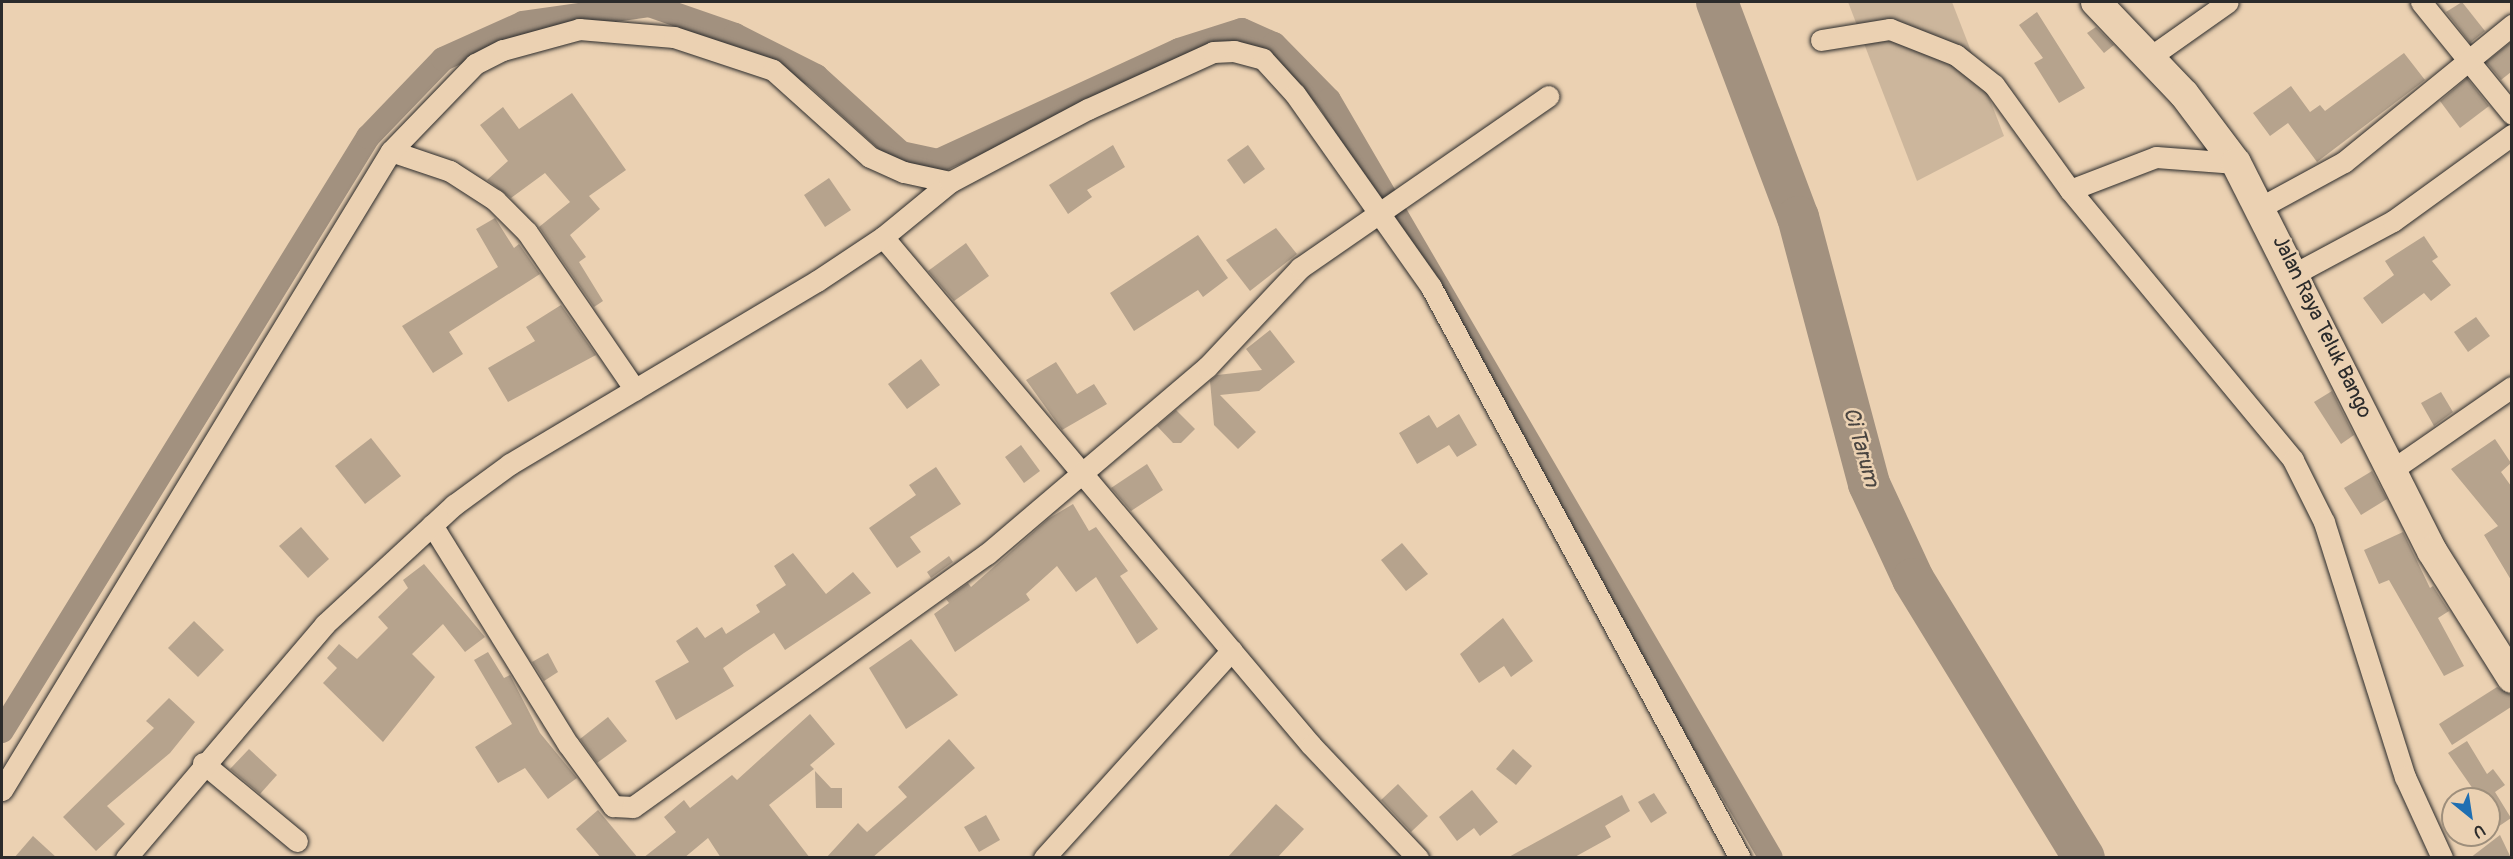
<!DOCTYPE html>
<html>
<head>
<meta charset="utf-8">
<style>
	body { margin:0 }
	#map { position:relative; width:2513px; height:859px; overflow:hidden; background:#ebd1b2; font-family:Pangolin,sans-serif }
	div>[style] { position:absolute }
	.green>* { inset:0; background:#ccb69c }
	.canal>* { height:24px; margin:-12px; padding:0 12px; transform-origin:12px; border-radius:12px; background:#a2917f }
	.river>* { height:42px; margin:-21px; padding:0 21px; transform-origin:21px; border-radius:21px; background:#a2917f }
	.building>* { inset:0; background:#b6a38d }
	.roads { filter:drop-shadow(0 0 2px #2b2b2b) drop-shadow(0 0 2px #2b2b2b) }
	.street>* { height:21px; margin:-10.5px; padding:0 10.5px; transform-origin:10.5px; border-radius:10.5px; background:#ebd1b2 }
	.secondary>* { height:30px; margin:-15px; padding:0 15px; transform-origin:15px; border-radius:15px; background:#ebd1b2 }
	span { translate:-50% -50%; white-space:nowrap; text-align:center; line-height:1.15; -webkit-text-stroke:5px #ebd1b2; paint-order:stroke }
	.street-label { font-size:21px; color:#2b2b2b }
	.water-label { font-size:22px; color:#494440; font-style:italic }
	.frame { position:absolute; inset:0; border:3px solid #2b2b2b; pointer-events:none }
	.north { position:absolute; left:2441px; top:787px; width:60px; height:60px; box-sizing:border-box; background:#ebd1b2; border:2px solid #9e8f7c; border-radius:50%; rotate:150deg; font-size:16px; font-weight:700; line-height:24px; text-align:center; color:#2b2b2b }
	.north::after { content:''; display:block; margin:auto; width:21px; height:27px; background:#1f6fb2; clip-path:polygon(50% 0,100% 100%,50% 72%,0 100%) }
</style>
</head>
<body>
<div id="map">
	<div class="green">
		<div style="clip-path:polygon(1848px 2px,1952px 2px,2004px 136px,1917px 181px)"></div>
	</div>
	<div class="canal">
		<div style="left:2px;top:731px;width:698px;rotate:-58.36deg"></div>
		<div style="left:368px;top:137px;width:108px;rotate:-46.1deg"></div>
		<div style="left:443px;top:59px;width:88px;rotate:-24.2deg"></div>
		<div style="left:523px;top:23px;width:127px;rotate:-8.1deg"></div>
		<div style="left:649px;top:5px;width:91px;rotate:19.2deg"></div>
		<div style="left:735px;top:35px;width:91px;rotate:26.8deg"></div>
		<div style="left:816px;top:76px;width:115px;rotate:42.2deg"></div>
		<div style="left:901px;top:153px;width:38px;rotate:12deg"></div>
		<div style="left:938px;top:161px;width:265px;rotate:-24.7deg"></div>
		<div style="left:1179px;top:50px;width:66px;rotate:-17.6deg"></div>
		<div style="left:1242px;top:30px;width:35px;rotate:24deg"></div>
		<div style="left:1274px;top:44px;width:78px;rotate:45.5deg"></div>
		<div style="left:1329px;top:100px;width:877px;rotate:59.75deg"></div>
	</div>
	<div class="river">
		<div style="left:1717px;top:2px;width:230px;rotate:69.4deg"></div>
		<div style="left:1798px;top:217px;width:276px;rotate:75.1deg"></div>
		<div style="left:1869px;top:484px;width:105px;rotate:65.1deg"></div>
		<div style="left:1913px;top:579px;width:327px;rotate:58.5deg"></div>
	</div>
	<div class="building">
		<div style="clip-path:polygon(2462px 2px,2485px 31px,2470px 43px,2446px 12px)"></div>
		<div style="clip-path:polygon(2037px 12px,2085px 88px,2059px 103px,2034px 63px,2043px 58px,2019px 25px)"></div>
		<div style="clip-path:polygon(2096px 27px,2114px 45px,2104px 53px,2087px 33px)"></div>
		<div style="clip-path:polygon(2511px 42px,2511px 72px,2501px 80px,2486px 62px)"></div>
		<div style="clip-path:polygon(2404px 53px,2425px 80px,2317px 162px,2288px 123px,2270px 136px,2253px 113px,2291px 86px,2310px 112px,2320px 105px,2325px 111px)"></div>
		<div style="clip-path:polygon(2467px 78px,2489px 106px,2460px 128px,2440px 101px)"></div>
		<div style="clip-path:polygon(572px 93px,626px 170px,589px 196px,600px 209px,570px 235px,586px 257px,579px 262px,603px 301px,594px 307px,539px 227px,570px 202px,545px 173px,511px 198px,487px 180px,508px 161px,480px 125px,503px 107px,519px 129px)"></div>
		<div style="clip-path:polygon(1113px 145px,1125px 167px,1087px 190px,1092px 197px,1068px 214px,1049px 185px)"></div>
		<div style="clip-path:polygon(1248px 145px,1265px 169px,1244px 184px,1227px 160px)"></div>
		<div style="clip-path:polygon(829px 178px,851px 210px,825px 227px,804px 195px)"></div>
		<div style="clip-path:polygon(495px 218px,514px 248px,519px 244px,540px 274px,449px 332px,463px 354px,433px 373px,402px 326px,498px 267px,476px 229px)"></div>
		<div style="clip-path:polygon(1276px 228px,1297px 254px,1250px 291px,1226px 260px)"></div>
		<div style="clip-path:polygon(1198px 235px,1228px 278px,1203px 297px,1198px 290px,1134px 331px,1110px 293px)"></div>
		<div style="clip-path:polygon(2424px 236px,2438px 257px,2432px 261px,2451px 285px,2431px 301px,2424px 293px,2382px 324px,2363px 298px,2394px 275px,2385px 261px)"></div>
		<div style="clip-path:polygon(966px 243px,989px 276px,954px 301px,928px 271px)"></div>
		<div style="clip-path:polygon(561px 305px,596px 355px,508px 402px,488px 368px,535px 341px,526px 327px)"></div>
		<div style="clip-path:polygon(2476px 317px,2490px 336px,2468px 352px,2454px 332px)"></div>
		<div style="clip-path:polygon(1270px 330px,1295px 362px,1259px 391px,1220px 395px,1256px 432px,1238px 449px,1214px 425px,1210px 381px,1217px 375px,1262px 370px,1246px 349px)"></div>
		<div style="clip-path:polygon(921px 359px,940px 385px,907px 409px,888px 384px)"></div>
		<div style="clip-path:polygon(1056px 362px,1077px 394px,1094px 384px,1107px 404px,1062px 430px,1026px 380px)"></div>
		<div style="clip-path:polygon(2332px 391px,2354px 435px,2341px 444px,2314px 402px)"></div>
		<div style="clip-path:polygon(2441px 392px,2453px 412px,2434px 426px,2421px 403px)"></div>
		<div style="clip-path:polygon(1176px 410px,1195px 429px,1181px 443px,1173px 443px,1157px 426px)"></div>
		<div style="clip-path:polygon(1459px 414px,1477px 445px,1457px 457px,1449px 445px,1417px 464px,1399px 433px,1429px 415px,1437px 428px)"></div>
		<div style="clip-path:polygon(371px 438px,401px 476px,365px 504px,335px 466px)"></div>
		<div style="clip-path:polygon(2495px 439px,2511px 463px,2501px 472px,2511px 486px,2511px 580px,2484px 535px,2498px 526px,2451px 469px)"></div>
		<div style="clip-path:polygon(1021px 445px,1040px 471px,1024px 483px,1005px 457px)"></div>
		<div style="clip-path:polygon(1147px 464px,1163px 490px,1131px 511px,1111px 488px)"></div>
		<div style="clip-path:polygon(936px 467px,961px 504px,910px 537px,921px 552px,897px 568px,869px 528px,916px 495px,909px 485px)"></div>
		<div style="clip-path:polygon(2372px 471px,2387px 499px,2361px 515px,2344px 488px)"></div>
		<div style="clip-path:polygon(1073px 504px,1089px 531px,1096px 527px,1128px 571px,1120px 576px,1158px 629px,1137px 644px,1096px 577px,1076px 592px,1057px 566px,1026px 594px,1030px 600px,955px 652px,934px 614px,949px 603px,946px 599px,968px 583px,971px 587px,1048px 519px)"></div>
		<div style="clip-path:polygon(301px 527px,329px 559px,308px 578px,279px 546px)"></div>
		<div style="clip-path:polygon(2403px 532px,2430px 588px,2433px 586px,2449px 611px,2438px 618px,2464px 666px,2444px 676px,2389px 580px,2379px 584px,2364px 550px)"></div>
		<div style="clip-path:polygon(1402px 543px,1428px 574px,1406px 591px,1381px 560px)"></div>
		<div style="clip-path:polygon(793px 553px,826px 594px,853px 572px,871px 593px,785px 650px,774px 633px,744px 653px,723px 668px,734px 686px,676px 720px,655px 681px,689px 662px,676px 641px,697px 627px,705px 638px,722px 627px,726px 634px,760px 612px,756px 605px,786px 585px,774px 566px)"></div>
		<div style="clip-path:polygon(949px 556px,953px 562px,931px 578px,927px 572px)"></div>
		<div style="clip-path:polygon(424px 564px,485px 637px,465px 652px,443px 624px,412px 654px,435px 677px,383px 742px,323px 683px,337px 668px,327px 658px,339px 644px,357px 659px,388px 628px,378px 617px,408px 588px,403px 580px)"></div>
		<div style="clip-path:polygon(1503px 618px,1533px 661px,1511px 677px,1504px 666px,1479px 683px,1460px 654px)"></div>
		<div style="clip-path:polygon(194px 621px,224px 650px,198px 677px,168px 648px)"></div>
		<div style="clip-path:polygon(911px 639px,958px 695px,906px 729px,869px 668px)"></div>
		<div style="clip-path:polygon(488px 652px,504px 678px,510px 675px,540px 733px,577px 778px,548px 799px,525px 768px,498px 783px,475px 747px,512px 724px,474px 660px)"></div>
		<div style="clip-path:polygon(548px 653px,558px 672px,544px 681px,532px 662px)"></div>
		<div style="clip-path:polygon(2497px 687px,2511px 695px,2511px 707px,2452px 745px,2439px 724px)"></div>
		<div style="clip-path:polygon(169px 698px,195px 722px,170px 753px,107px 806px,125px 824px,96px 851px,63px 817px,154px 728px,146px 721px)"></div>
		<div style="clip-path:polygon(810px 714px,835px 744px,810px 765px,814px 769px,769px 805px,810px 858px,721px 858px,708px 838px,684px 858px,643px 858px,676px 832px,664px 817px,684px 800px,690px 808px,732px 775px,737px 780px)"></div>
		<div style="clip-path:polygon(608px 717px,627px 741px,597px 763px,580px 739px)"></div>
		<div style="clip-path:polygon(949px 739px,975px 768px,872px 858px,826px 858px,858px 823px,867px 832px,907px 797px,898px 787px)"></div>
		<div style="clip-path:polygon(2467px 741px,2487px 774px,2493px 769px,2505px 785px,2495px 792px,2511px 818px,2489px 833px,2489px 797px,2480px 799px,2448px 753px)"></div>
		<div style="clip-path:polygon(249px 749px,277px 775px,260px 794px,230px 769px)"></div>
		<div style="clip-path:polygon(1513px 749px,1532px 766px,1516px 785px,1496px 769px)"></div>
		<div style="clip-path:polygon(815px 771px,831px 788px,842px 788px,842px 808px,816px 808px)"></div>
		<div style="clip-path:polygon(1398px 784px,1428px 816px,1411px 832px,1381px 800px)"></div>
		<div style="clip-path:polygon(1472px 790px,1498px 822px,1480px 836px,1474px 828px,1457px 841px,1439px 817px)"></div>
		<div style="clip-path:polygon(1654px 793px,1667px 813px,1651px 823px,1638px 802px)"></div>
		<div style="clip-path:polygon(1622px 795px,1630px 811px,1605px 826px,1611px 837px,1573px 858px,1507px 858px)"></div>
		<div style="clip-path:polygon(1276px 804px,1304px 829px,1277px 858px,1227px 858px)"></div>
		<div style="clip-path:polygon(598px 810px,638px 858px,601px 858px,576px 829px)"></div>
		<div style="clip-path:polygon(986px 815px,1000px 840px,979px 852px,964px 827px)"></div>
		<div style="clip-path:polygon(2500px 835px,2511px 858px,2470px 858px)"></div>
		<div style="clip-path:polygon(33px 836px,57px 858px,14px 858px)"></div>
	</div>
	<div class="roads">
		<div class="street">
			<div style="left:2421px;top:2px;width:144px;rotate:50.9deg"></div>
			<div style="left:1821px;top:40px;width:70px;rotate:-9.1deg"></div>
			<div style="left:1890px;top:29px;width:71px;rotate:21.5deg"></div>
			<div style="left:1956px;top:55px;width:48px;rotate:38.3deg"></div>
			<div style="left:1994px;top:85px;width:130px;rotate:54.1deg"></div>
			<div style="left:2070px;top:190px;width:350px;rotate:50.4deg"></div>
			<div style="left:2293px;top:460px;width:69px;rotate:63.4deg"></div>
			<div style="left:2324px;top:522px;width:268px;rotate:72.4deg"></div>
			<div style="left:2405px;top:777px;width:89px;rotate:65.4deg"></div>
			<div style="left:2150px;top:57px;width:95px;rotate:-35.2deg"></div>
			<div style="left:391px;top:151px;width:62px;rotate:18.7deg"></div>
			<div style="left:450px;top:171px;width:54px;rotate:32.8deg"></div>
			<div style="left:495px;top:200px;width:45px;rotate:45deg"></div>
			<div style="left:527px;top:232px;width:191px;rotate:55.6deg"></div>
			<div style="left:2070px;top:190px;width:92px;rotate:-21deg"></div>
			<div style="left:2156px;top:157px;width:80px;rotate:4.3deg"></div>
			<div style="left:2263px;top:206px;width:92px;rotate:-28.5deg"></div>
			<div style="left:2344px;top:162px;width:217px;rotate:-39.2deg"></div>
			<div style="left:883px;top:237px;width:664px;rotate:49.89deg"></div>
			<div style="left:1311px;top:745px;width:156px;rotate:46.6deg"></div>
			<div style="left:2296px;top:273px;width:110px;rotate:-28.2deg"></div>
			<div style="left:2393px;top:221px;width:147px;rotate:-35.9deg"></div>
			<div style="left:2392px;top:470px;width:146px;rotate:-34.7deg"></div>
			<div style="left:432px;top:525px;width:258px;rotate:58.2deg"></div>
			<div style="left:568px;top:744px;width:77px;rotate:54deg"></div>
			<div style="left:613px;top:806px;width:20px;rotate:3deg"></div>
			<div style="left:633px;top:807px;width:435px;rotate:-35.6deg"></div>
			<div style="left:987px;top:554px;width:289px;rotate:-40.4deg"></div>
			<div style="left:1207px;top:367px;width:136px;rotate:-46.8deg"></div>
			<div style="left:1300px;top:268px;width:302px;rotate:-34.7deg"></div>
			<div style="left:203px;top:763px;width:122px;rotate:39.7deg"></div>
			<div style="left:2px;top:790px;width:748px;rotate:-58.67deg"></div>
			<div style="left:391px;top:151px;width:121px;rotate:-46deg"></div>
			<div style="left:475px;top:64px;width:31px;rotate:-27deg"></div>
			<div style="left:503px;top:50px;width:79px;rotate:-15.4deg"></div>
			<div style="left:579px;top:29px;width:95px;rotate:4.8deg"></div>
			<div style="left:674px;top:37px;width:104px;rotate:18.4deg"></div>
			<div style="left:773px;top:70px;width:130px;rotate:41.9deg"></div>
			<div style="left:870px;top:157px;width:37px;rotate:24deg"></div>
			<div style="left:904px;top:172px;width:47px;rotate:12.3deg"></div>
			<div style="left:126px;top:858px;width:307px;rotate:-49.6deg"></div>
			<div style="left:325px;top:624px;width:176px;rotate:-42.7deg"></div>
			<div style="left:454px;top:505px;width:69px;rotate:-36.2deg"></div>
			<div style="left:510px;top:464px;width:357px;rotate:-30.8deg"></div>
			<div style="left:817px;top:281px;width:79px;rotate:-33.7deg"></div>
			<div style="left:883px;top:237px;width:87px;rotate:-39.4deg"></div>
			<div style="left:950px;top:182px;width:156px;rotate:-27.9deg"></div>
			<div style="left:1088px;top:109px;width:137px;rotate:-24.5deg"></div>
			<div style="left:1213px;top:52px;width:21px;rotate:-3deg"></div>
			<div style="left:1234px;top:51px;width:30px;rotate:15deg"></div>
			<div style="left:1263px;top:59px;width:47px;rotate:47.6deg"></div>
			<div style="left:1295px;top:94px;width:236px;rotate:54.8deg"></div>
			<div style="left:1431px;top:287px;width:649px;rotate:61.58deg"></div>
			<div style="left:1044px;top:858px;width:280px;rotate:-47.9deg"></div>
		</div>
		<div class="secondary">
			<div style="left:2096px;top:2px;width:127px;rotate:46.3deg"></div>
			<div style="left:2184px;top:94px;width:86px;rotate:53deg"></div>
			<div style="left:2236px;top:163px;width:435px;rotate:63.2deg"></div>
			<div style="left:2432px;top:551px;width:150px;rotate:57.8deg"></div>
		</div>
	</div>
	<div class="street-label">
		<span style="left:2322px;top:327px;rotate:64deg">Jalan Raya Teluk Bango</span>
	</div>
	<div class="water-label">
		<span style="left:1861px;top:447px;rotate:74deg">Ci Tarum</span>
	</div>
	<div class="frame"></div>
	<div class="north">U</div>
</div>
</body>
</html>
